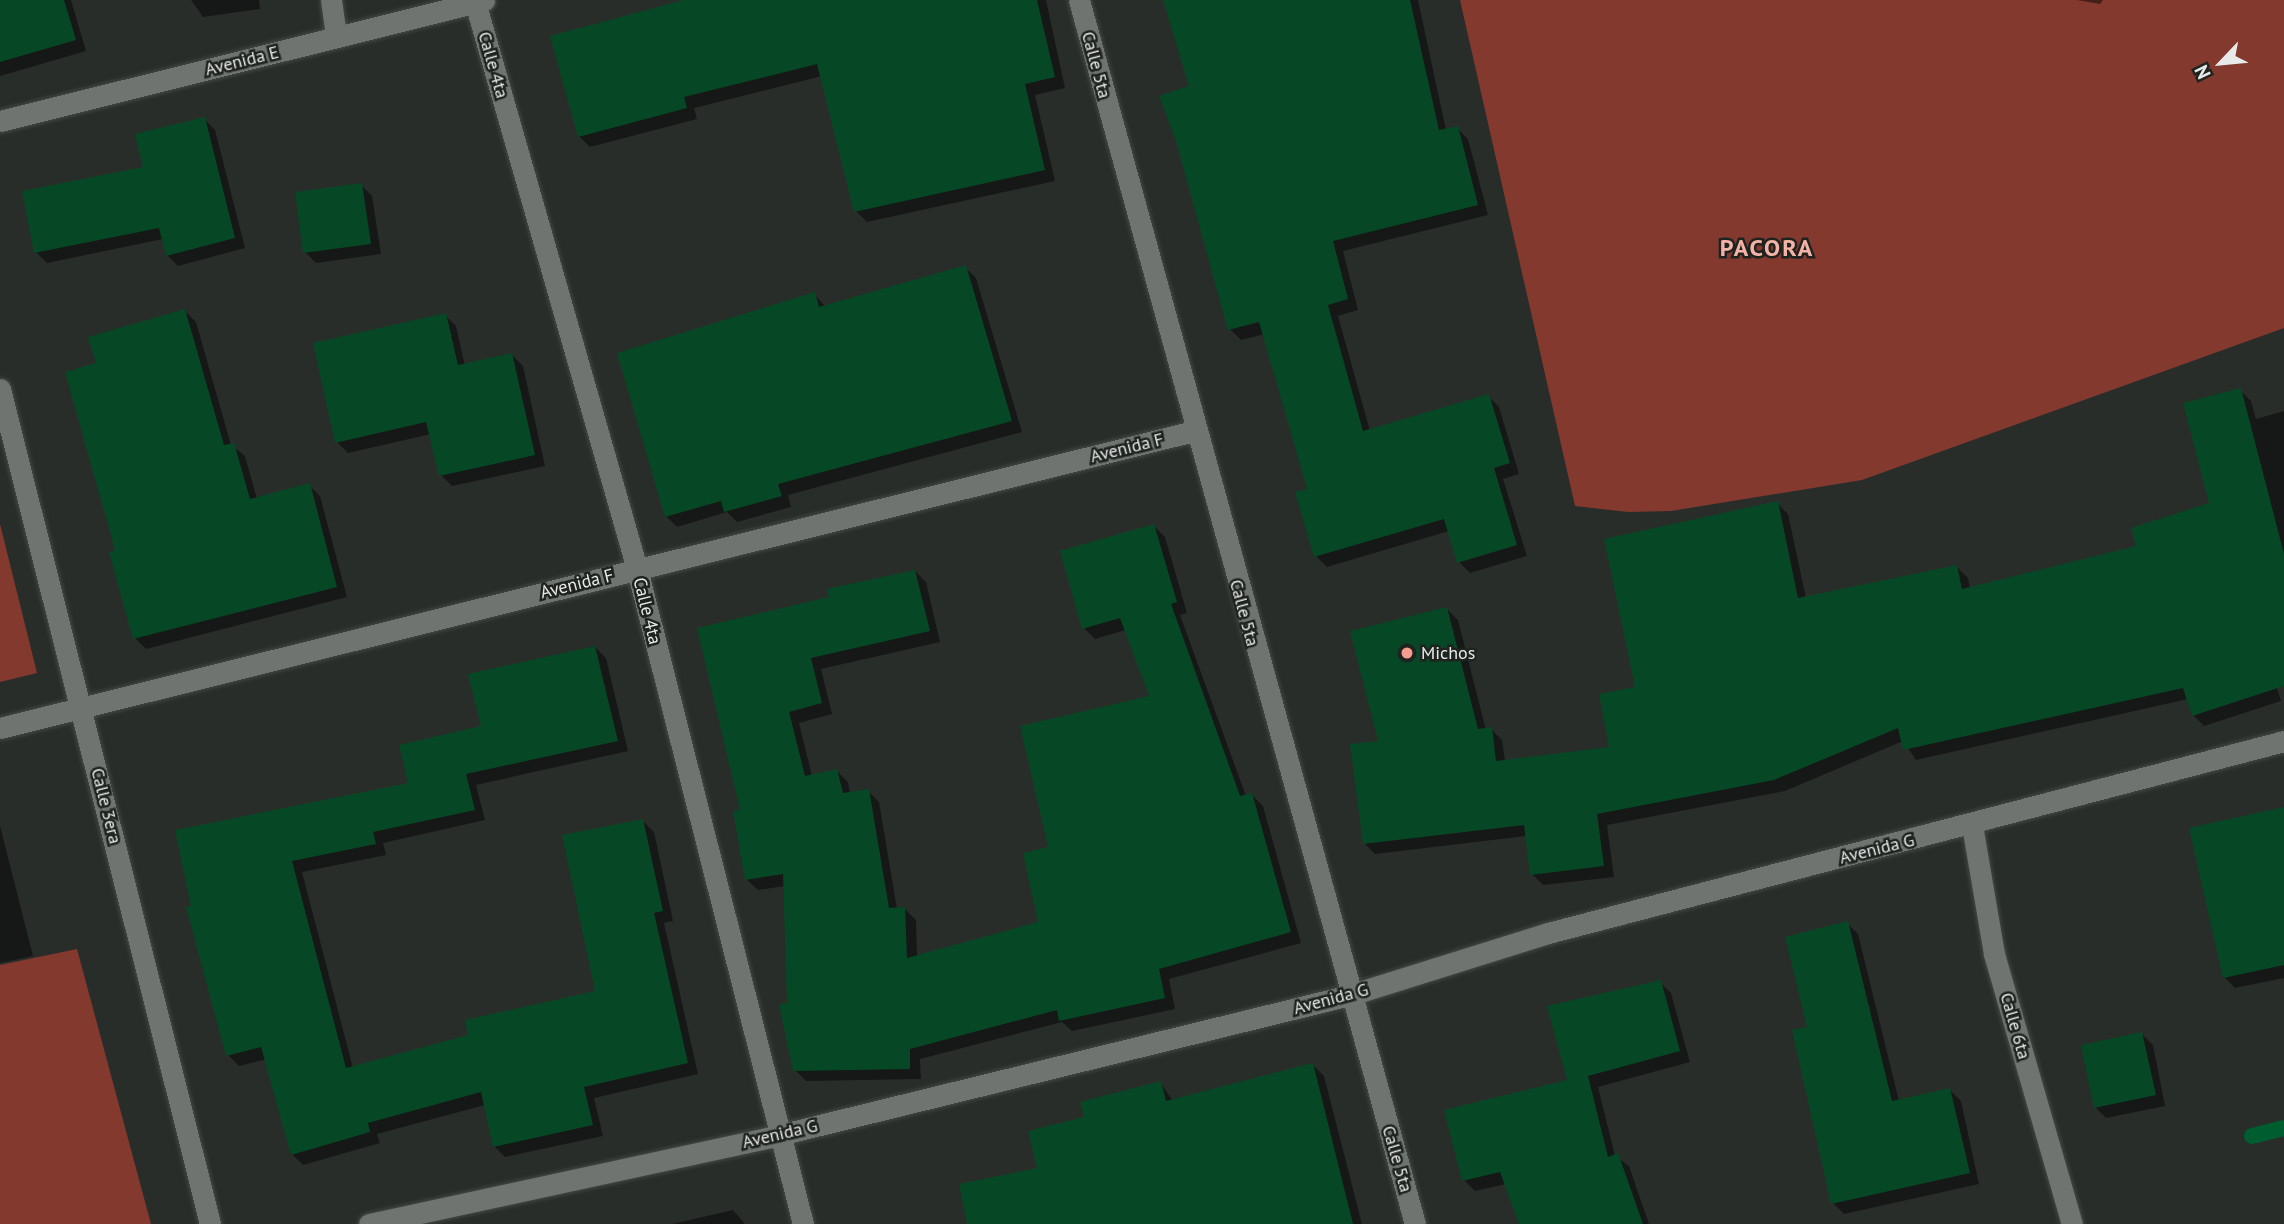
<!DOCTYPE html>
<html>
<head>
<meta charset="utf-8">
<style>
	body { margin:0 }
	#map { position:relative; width:2284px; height:1224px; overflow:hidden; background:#292d2a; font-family:"PT Sans",sans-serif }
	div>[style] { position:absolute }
	.green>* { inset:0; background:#84392f }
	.shadow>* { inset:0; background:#0007 }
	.stream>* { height:16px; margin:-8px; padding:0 8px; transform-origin:8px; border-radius:8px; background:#005d2f }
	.building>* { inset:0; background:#064825 }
	.roads { filter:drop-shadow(0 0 2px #444845) drop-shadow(0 0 2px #444845) }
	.street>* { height:21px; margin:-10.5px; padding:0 10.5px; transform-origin:10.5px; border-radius:10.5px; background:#6f7470 }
	.dots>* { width:19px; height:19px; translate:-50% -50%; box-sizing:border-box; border:4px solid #1f2320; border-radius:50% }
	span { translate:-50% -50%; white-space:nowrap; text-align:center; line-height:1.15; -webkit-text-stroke:5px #1f2320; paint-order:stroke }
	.street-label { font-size:18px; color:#e7eae8 }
	.poi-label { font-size:18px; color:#e7eae8 }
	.left { translate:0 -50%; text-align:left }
	.district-label { font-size:24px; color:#f5b3a7; font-weight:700; letter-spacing:2px }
	.north { position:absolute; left:2186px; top:28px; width:70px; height:70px; -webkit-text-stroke:5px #1f2320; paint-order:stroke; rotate:244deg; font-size:19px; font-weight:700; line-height:28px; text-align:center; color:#e7eae8 }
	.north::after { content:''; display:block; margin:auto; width:24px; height:32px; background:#e7eae8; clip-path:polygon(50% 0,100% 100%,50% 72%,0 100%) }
</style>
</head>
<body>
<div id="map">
	<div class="green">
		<div style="clip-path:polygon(1460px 0,2284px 0,2284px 328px,1862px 480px,1671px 511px,1628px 512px,1575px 506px)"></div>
		<div style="clip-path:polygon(0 524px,37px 673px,0 682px)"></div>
		<div style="clip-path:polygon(77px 949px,151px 1224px,0 1224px,0 965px)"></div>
	</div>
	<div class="shadow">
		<div style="clip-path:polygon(0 0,71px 0,86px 51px,0 76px)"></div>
		<div style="clip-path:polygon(191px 0,259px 0,260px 9px,203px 17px)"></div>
		<div style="clip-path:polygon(691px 0,1046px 0,1065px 88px,1035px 95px,1055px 181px,867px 222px,856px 211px,822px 76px,694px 108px,697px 119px,590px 147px,579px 136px)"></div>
		<div style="clip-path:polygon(1165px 0,1418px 0,1446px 130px,1457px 128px,1468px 139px,1488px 215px,1343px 251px,1358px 310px,1338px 316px,1370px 431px,1488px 396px,1499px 407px,1519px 474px,1503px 479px,1527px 556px,1470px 573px,1459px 562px,1449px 531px,1327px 567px,1316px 556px,1309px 490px,1265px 334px,1241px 340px,1230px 329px,1191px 87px)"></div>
		<div style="clip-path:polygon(2077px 0,2103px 0,2100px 4px)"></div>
		<div style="clip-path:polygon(204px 119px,215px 130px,245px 248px,178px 266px,167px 255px,163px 239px,47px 263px,36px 252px)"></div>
		<div style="clip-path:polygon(361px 185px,372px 196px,381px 254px,316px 263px,305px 252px)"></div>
		<div style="clip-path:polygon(965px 267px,976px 278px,1022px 432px,788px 495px,791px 507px,737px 522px,727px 512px,677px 527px,666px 516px,814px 294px,826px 307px)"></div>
		<div style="clip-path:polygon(185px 311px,196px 322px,231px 445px,245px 456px,257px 499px,309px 485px,320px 496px,347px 597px,146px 649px,135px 638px,117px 551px,98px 364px)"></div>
		<div style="clip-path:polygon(445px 315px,456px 326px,465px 366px,512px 355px,523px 366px,545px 466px,452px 486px,441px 475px,431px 434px,348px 453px,337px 442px)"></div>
		<div style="clip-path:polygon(2240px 390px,2251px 401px,2256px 419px,2284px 411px,2284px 686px,2277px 688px,2281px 701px,2204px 726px,2193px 715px,2188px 699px,1916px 760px,1903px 741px,1785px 791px,1607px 825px,1614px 877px,1543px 885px,1532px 874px,1527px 836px,1375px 854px,1364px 843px,1380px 742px,1447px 609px,1458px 620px,1486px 730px,1491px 729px,1502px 740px,1505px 761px,1611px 749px,1637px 689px,1777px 503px,1788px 514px,1806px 598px,1957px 567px,1968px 578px,1970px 588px,2138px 547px,2211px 504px)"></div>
		<div style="clip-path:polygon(1154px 526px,1165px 537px,1187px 613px,1180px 615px,1246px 796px,1252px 795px,1263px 806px,1301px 943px,1169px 979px,1175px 1009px,1072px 1031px,1062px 1022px,920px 1059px,921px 1079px,806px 1081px,795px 1070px,785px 886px,758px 890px,746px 879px,743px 811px,831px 599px,915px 571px,926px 582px,940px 642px,821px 669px,832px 714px,799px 723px,812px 776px,837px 771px,848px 782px,850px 794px,868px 791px,879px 802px,897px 909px,905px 909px,916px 920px,917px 957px,1040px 923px,1050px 849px,1152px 697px,1126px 630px,1095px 639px,1084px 628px)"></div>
		<div style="clip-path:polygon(595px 647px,606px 658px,628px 751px,476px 785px,485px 820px,383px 843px,386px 855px,302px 872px,353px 1068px,470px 1036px,598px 993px,643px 821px,654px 832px,673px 921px,664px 923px,698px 1074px,594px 1098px,603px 1136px,505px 1157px,494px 1146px,485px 1105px,377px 1134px,380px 1143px,303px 1165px,292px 1154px,267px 1059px,239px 1066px,228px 1055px,188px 908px,410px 784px)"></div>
		<div style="clip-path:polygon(2284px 820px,2284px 978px,2235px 988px,2224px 977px)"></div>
		<div style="clip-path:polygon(0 826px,33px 956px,0 963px)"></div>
		<div style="clip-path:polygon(1847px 923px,1858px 934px,1899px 1101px,1950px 1090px,1961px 1101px,1979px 1184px,1844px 1214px,1833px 1203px,1809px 1028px)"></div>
		<div style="clip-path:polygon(1660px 982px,1671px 993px,1690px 1062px,1598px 1087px,1615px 1156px,1629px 1166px,1649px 1224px,1521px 1224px,1506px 1184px,1475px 1191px,1464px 1180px,1569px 1081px)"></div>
		<div style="clip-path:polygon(2142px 1034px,2153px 1045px,2165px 1106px,2106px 1118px,2095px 1107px)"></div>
		<div style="clip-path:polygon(1313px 1065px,1324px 1076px,1362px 1224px,969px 1224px,1039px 1169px,1086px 1118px,1160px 1082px,1173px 1101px)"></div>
		<div style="clip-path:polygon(733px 1210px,745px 1224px,672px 1224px)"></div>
	</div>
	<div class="stream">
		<div style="left:2252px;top:1136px;width:33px;rotate:-14deg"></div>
	</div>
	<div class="building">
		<div style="clip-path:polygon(0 0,64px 0,76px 40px,0 62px)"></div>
		<div style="clip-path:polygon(684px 0,1037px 0,1055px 77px,1025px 84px,1045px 170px,854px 212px,817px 64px,684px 97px,687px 108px,578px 137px,550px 36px)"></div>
		<div style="clip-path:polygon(1163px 0,1410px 0,1439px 130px,1458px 126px,1478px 205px,1333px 241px,1348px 299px,1328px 305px,1363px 431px,1489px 394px,1510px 463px,1494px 468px,1517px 545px,1457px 563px,1444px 519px,1314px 557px,1295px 492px,1307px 489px,1259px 322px,1228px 330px,1176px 141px,1159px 96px,1189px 86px)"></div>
		<div style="clip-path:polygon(205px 117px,235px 238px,166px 256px,159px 228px,34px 253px,22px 191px,143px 167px,135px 134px)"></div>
		<div style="clip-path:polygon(362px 183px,371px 244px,303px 253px,295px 192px)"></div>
		<div style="clip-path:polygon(966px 265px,1012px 421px,778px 484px,782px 496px,724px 512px,721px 501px,665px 517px,617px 353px,815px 292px,819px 307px)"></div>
		<div style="clip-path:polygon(185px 309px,224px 445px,234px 443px,250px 499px,310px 483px,337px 587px,133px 639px,109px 552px,115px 550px,65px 372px,96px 363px,88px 337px)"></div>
		<div style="clip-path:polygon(446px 313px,458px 365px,512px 353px,535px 455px,439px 476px,426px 422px,335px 443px,313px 343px)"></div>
		<div style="clip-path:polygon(2241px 388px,2284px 554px,2284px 686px,2192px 716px,2183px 688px,1903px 750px,1898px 728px,1774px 780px,1597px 814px,1604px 866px,1530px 875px,1524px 825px,1363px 844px,1350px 744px,1378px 741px,1350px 631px,1447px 607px,1478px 729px,1492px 727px,1496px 761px,1609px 747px,1599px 694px,1635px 687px,1604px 539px,1778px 501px,1798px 598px,1957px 565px,1962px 589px,2136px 546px,2131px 528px,2209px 503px,2183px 403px)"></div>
		<div style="clip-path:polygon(1154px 524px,1177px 602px,1171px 604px,1240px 796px,1252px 793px,1291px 932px,1159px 969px,1165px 998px,1059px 1021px,1057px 1010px,910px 1049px,910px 1069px,793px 1071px,779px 1004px,787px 1003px,783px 874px,745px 880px,733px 811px,740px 810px,697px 628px,829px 597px,827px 589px,915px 570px,930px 631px,811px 658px,822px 703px,789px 712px,805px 776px,837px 769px,843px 793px,869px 789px,889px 908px,905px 907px,907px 958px,1038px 922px,1023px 853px,1048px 847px,1020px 726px,1149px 696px,1120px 618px,1082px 629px,1060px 551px)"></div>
		<div style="clip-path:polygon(595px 646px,618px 741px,466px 774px,475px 810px,373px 832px,376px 844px,292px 861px,346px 1068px,468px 1035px,465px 1020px,595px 991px,562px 835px,643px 819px,663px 911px,654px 913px,688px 1063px,584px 1087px,593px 1125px,493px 1147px,481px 1092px,368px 1123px,370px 1132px,291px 1155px,261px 1047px,226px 1056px,186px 907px,191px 906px,175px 830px,408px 783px,399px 745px,481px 726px,468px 674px)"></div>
		<div style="clip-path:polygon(2284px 807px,2284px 965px,2223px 978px,2189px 828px)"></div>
		<div style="clip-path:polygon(1848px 921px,1892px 1101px,1950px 1088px,1970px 1173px,1831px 1204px,1792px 1030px,1807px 1027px,1785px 937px)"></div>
		<div style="clip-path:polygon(1661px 980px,1680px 1051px,1588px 1076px,1608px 1157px,1618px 1153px,1643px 1224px,1519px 1224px,1500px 1172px,1462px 1181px,1444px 1110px,1567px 1080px,1547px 1006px)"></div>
		<div style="clip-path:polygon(2142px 1032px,2156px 1095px,2094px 1108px,2081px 1045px)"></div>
		<div style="clip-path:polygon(1313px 1063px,1353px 1224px,967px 1224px,959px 1184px,1037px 1168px,1028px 1131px,1084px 1117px,1080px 1102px,1161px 1081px,1166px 1101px)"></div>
	</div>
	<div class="roads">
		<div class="street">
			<div style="left:331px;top:0;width:37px;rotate:82deg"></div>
			<div style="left:1079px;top:0;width:1269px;rotate:74.65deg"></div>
			<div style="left:475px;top:2px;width:590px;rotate:74.05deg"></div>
			<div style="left:637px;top:569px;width:676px;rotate:75.78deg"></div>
			<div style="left:0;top:121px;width:499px;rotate:-14deg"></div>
			<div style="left:0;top:389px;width:861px;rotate:75.88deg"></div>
			<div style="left:0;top:728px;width:1230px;rotate:-13.97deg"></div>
			<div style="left:1972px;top:825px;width:131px;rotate:80.3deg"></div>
			<div style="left:1994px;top:954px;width:281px;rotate:73.9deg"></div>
			<div style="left:369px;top:1224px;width:420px;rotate:-12.2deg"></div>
			<div style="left:779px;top:1135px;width:588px;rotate:-13.78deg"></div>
			<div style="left:1350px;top:995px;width:207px;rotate:-17.4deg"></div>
			<div style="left:1548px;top:933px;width:761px;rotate:-14.62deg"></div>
		</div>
	</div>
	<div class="dots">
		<div style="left:1407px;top:653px;background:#f59d8e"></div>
	</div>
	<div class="street-label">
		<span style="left:242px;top:61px;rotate:-14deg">Avenida E</span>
		<span style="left:493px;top:65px;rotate:74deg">Calle 4ta</span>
		<span style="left:1096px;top:65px;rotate:75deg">Calle 5ta</span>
		<span style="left:1127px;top:448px;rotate:-14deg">Avenida F</span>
		<span style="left:577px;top:584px;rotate:-14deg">Avenida F</span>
		<span style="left:647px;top:611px;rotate:76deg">Calle 4ta</span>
		<span style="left:1244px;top:613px;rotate:75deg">Calle 5ta</span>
		<span style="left:106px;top:806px;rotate:76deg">Calle 3era</span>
		<span style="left:1877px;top:849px;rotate:-14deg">Avenida G</span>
		<span style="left:1331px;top:999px;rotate:-15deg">Avenida G</span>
		<span style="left:2015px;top:1026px;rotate:74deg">Calle 6ta</span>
		<span style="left:780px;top:1134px;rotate:-13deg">Avenida G</span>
		<span style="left:1397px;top:1159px;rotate:74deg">Calle 5ta</span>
	</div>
	<div class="poi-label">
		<span class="left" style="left:1421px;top:653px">Michos</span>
	</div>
	<div class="district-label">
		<span style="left:1767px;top:248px">PACORA</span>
	</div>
	<div class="north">N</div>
</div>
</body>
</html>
